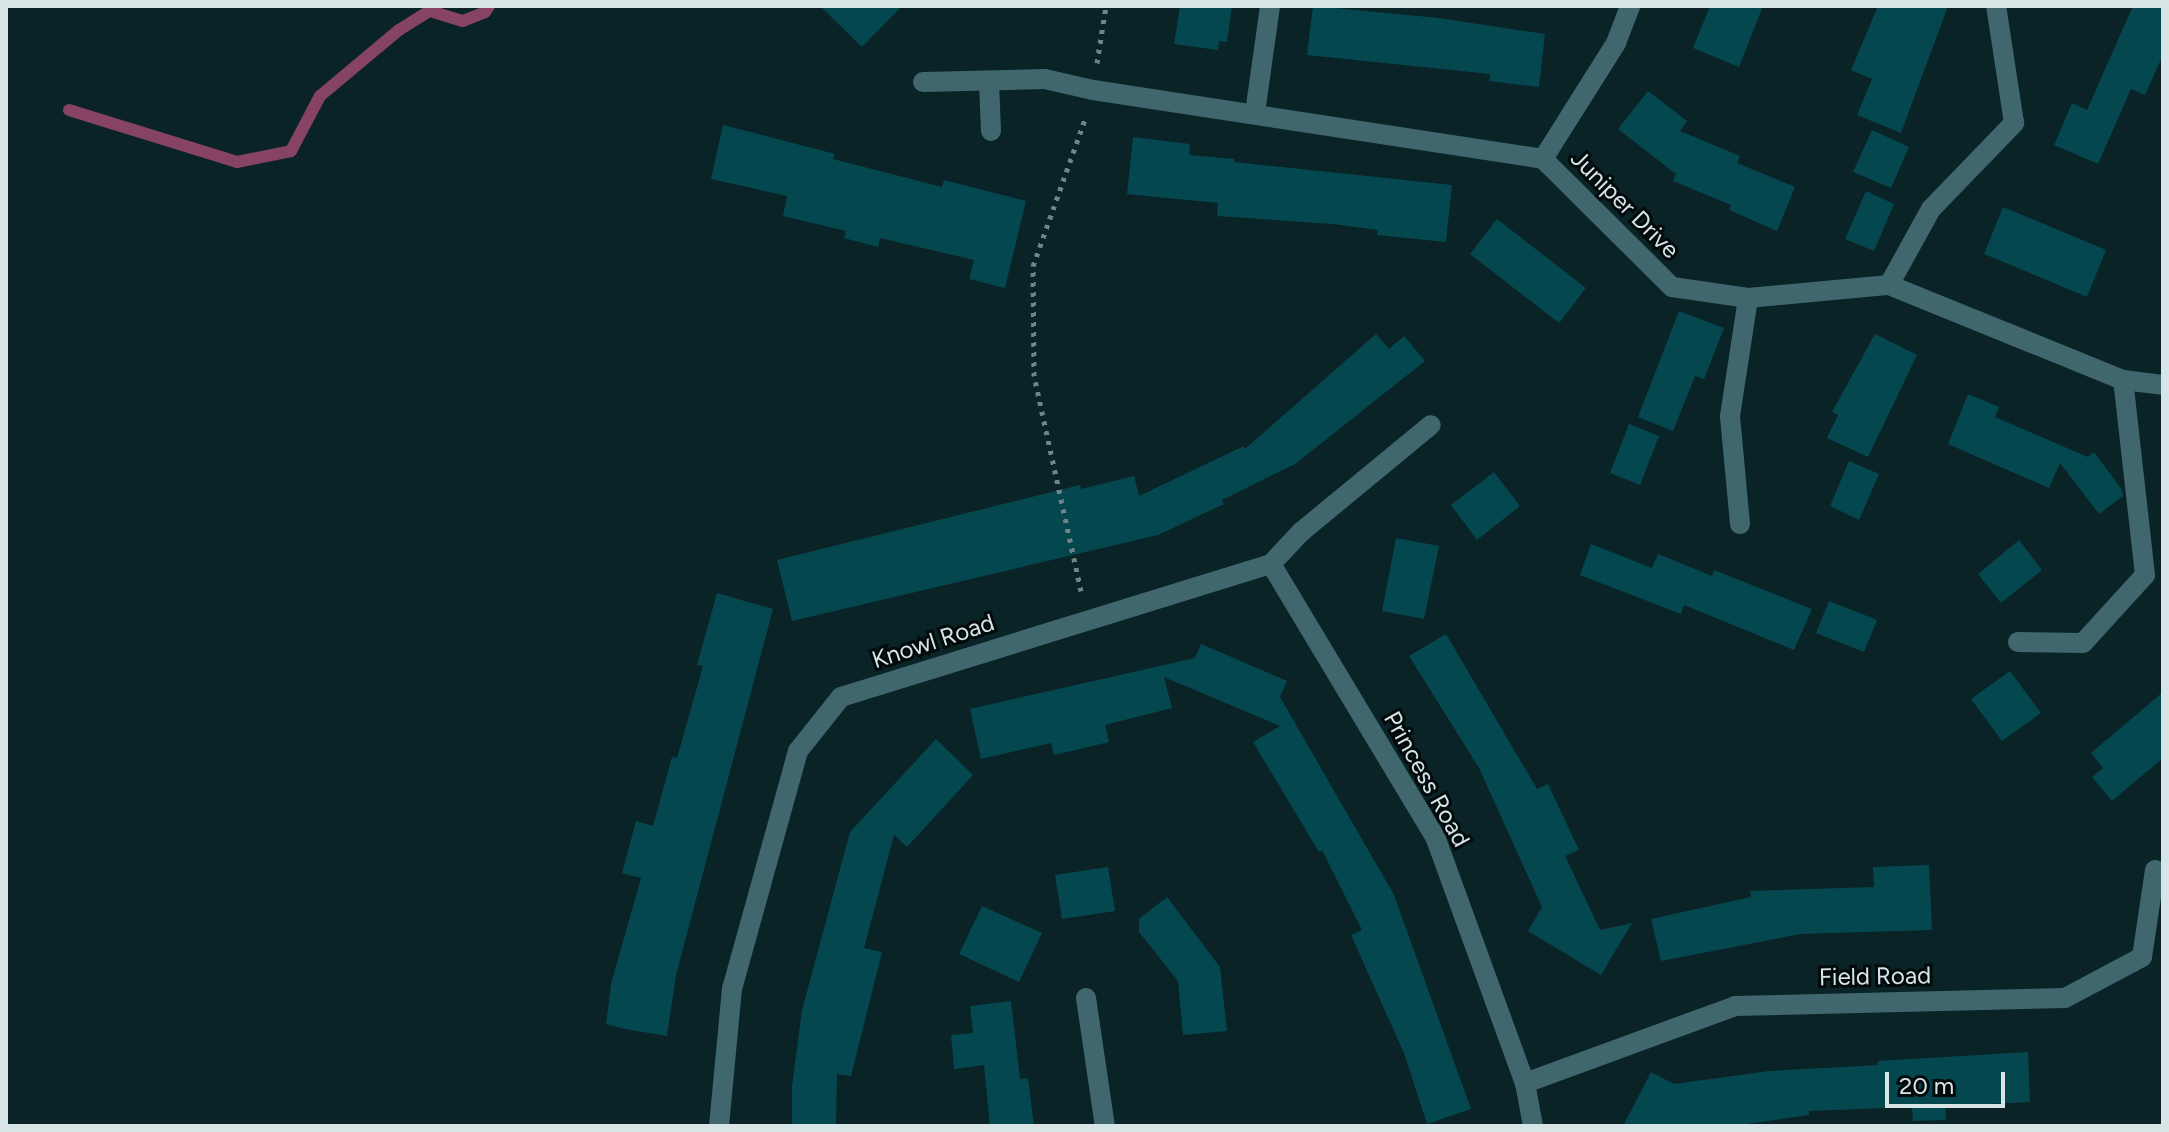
<!DOCTYPE html>
<html>
<head>
<meta charset="utf-8">
<style>
	body { margin:0 }
	#map { position:relative; width:2169px; height:1132px; overflow:hidden; background:#0a2327; font-family:Figtree,sans-serif }
	div>[style] { position:absolute }
	.stream>* { height:12px; margin:-6px; padding:0 6px; transform-origin:6px; border-radius:6px; background:#874363 }
	.building>* { inset:0; background:#05474f }
	.path>* { height:5px; margin-top:-2.5px; transform-origin:0; background:repeating-linear-gradient(90deg,#718487 0 4px,transparent 0 10px) }
	.street>* { height:20px; margin:-10px; padding:0 10px; transform-origin:10px; border-radius:10px; background:#3f676d }
	span { translate:-50% -50%; white-space:nowrap; text-align:center; line-height:1.15; -webkit-text-stroke:6px #030a0c; paint-order:stroke }
	.street-label { font-size:24px; color:#d7e5e7 }
	.frame { position:absolute; inset:0; border:8px solid #d7e5e7; pointer-events:none }
	.scale { position:absolute; left:1885px; top:1072px; width:120px; height:36px; box-sizing:border-box; border:4px solid #d7e5e7; border-top:0; padding-left:10px; font-size:24px; line-height:28px; white-space:nowrap; color:#d7e5e7; -webkit-text-stroke:6px #030a0c; paint-order:stroke }
</style>
</head>
<body>
<div id="map">
	<div class="stream">
		<div style="left:69px;top:110px;width:176px;rotate:17.2deg"></div>
		<div style="left:237px;top:162px;width:55px;rotate:-11.5deg"></div>
		<div style="left:291px;top:151px;width:62px;rotate:-62.2deg"></div>
		<div style="left:320px;top:96px;width:103px;rotate:-39.9deg"></div>
		<div style="left:399px;top:30px;width:36px;rotate:-32deg"></div>
		<div style="left:430px;top:11px;width:34px;rotate:17deg"></div>
		<div style="left:463px;top:21px;width:24px;rotate:-22deg"></div>
		<div style="left:485px;top:12px;width:7px;rotate:-56deg"></div>
	</div>
	<div class="building">
		<div style="clip-path:polygon(820px 6px,902px 6px,862px 47px)"></div>
		<div style="clip-path:polygon(1180px 6px,1232px 6px,1227px 42px,1219px 41px,1218px 50px,1174px 44px)"></div>
		<div style="clip-path:polygon(1313px 6px,1439px 18px,1545px 34px,1539px 87px,1489px 81px,1490px 74px,1307px 55px)"></div>
		<div style="clip-path:polygon(1710px 6px,1763px 6px,1739px 67px,1693px 48px)"></div>
		<div style="clip-path:polygon(1878px 6px,1948px 6px,1901px 133px,1857px 115px,1872px 79px,1851px 70px)"></div>
		<div style="clip-path:polygon(2133px 6px,2163px 6px,2163px 55px,2145px 95px,2131px 89px,2098px 164px,2054px 145px,2072px 103px,2087px 110px)"></div>
		<div style="clip-path:polygon(1648px 91px,1687px 121px,1680px 131px,1740px 156px,1737px 163px,1795px 187px,1777px 231px,1729px 210px,1731px 205px,1673px 181px,1676px 174px,1618px 129px)"></div>
		<div style="clip-path:polygon(723px 125px,835px 154px,833px 159px,942px 187px,944px 180px,1026px 201px,1005px 288px,969px 279px,974px 260px,880px 238px,878px 247px,844px 238px,846px 231px,783px 216px,787px 196px,711px 179px)"></div>
		<div style="clip-path:polygon(1872px 130px,1909px 147px,1891px 188px,1853px 172px)"></div>
		<div style="clip-path:polygon(1133px 137px,1190px 144px,1189px 155px,1234px 159px,1234px 162px,1452px 185px,1446px 242px,1377px 235px,1378px 230px,1333px 224px,1217px 216px,1218px 203px,1127px 194px)"></div>
		<div style="clip-path:polygon(1866px 191px,1894px 204px,1874px 251px,1845px 239px)"></div>
		<div style="clip-path:polygon(2003px 207px,2106px 250px,2087px 297px,1984px 254px)"></div>
		<div style="clip-path:polygon(1497px 219px,1586px 288px,1559px 323px,1470px 254px)"></div>
		<div style="clip-path:polygon(1679px 311px,1724px 328px,1704px 379px,1695px 376px,1673px 431px,1638px 417px)"></div>
		<div style="clip-path:polygon(1376px 334px,1389px 349px,1404px 336px,1425px 361px,1295px 464px,1222px 500px,1224px 504px,1158px 535px,792px 621px,777px 560px,1080px 485px,1081px 489px,1134px 476px,1139px 496px,1244px 446px,1245px 449px)"></div>
		<div style="clip-path:polygon(1875px 334px,1917px 355px,1868px 457px,1827px 438px,1838px 415px,1832px 412px)"></div>
		<div style="clip-path:polygon(1968px 394px,1999px 407px,1995px 417px,2088px 457px,2094px 452px,2122px 490px,2123px 496px,2099px 514px,2060px 463px,2049px 488px,1948px 444px)"></div>
		<div style="clip-path:polygon(1629px 424px,1659px 436px,1640px 485px,1610px 473px)"></div>
		<div style="clip-path:polygon(1849px 461px,1879px 474px,1859px 520px,1830px 506px)"></div>
		<div style="clip-path:polygon(1494px 472px,1520px 506px,1477px 540px,1451px 505px)"></div>
		<div style="clip-path:polygon(1396px 538px,1439px 546px,1424px 619px,1382px 611px)"></div>
		<div style="clip-path:polygon(2019px 540px,2042px 570px,2001px 603px,1978px 574px)"></div>
		<div style="clip-path:polygon(1591px 544px,1652px 568px,1658px 554px,1712px 576px,1714px 570px,1812px 609px,1794px 650px,1684px 605px,1681px 614px,1580px 575px)"></div>
		<div style="clip-path:polygon(717px 593px,773px 609px,676px 975px,667px 1036px,625px 1029px,606px 1024px,611px 984px,641px 878px,622px 873px,636px 821px,653px 826px,672px 757px,677px 758px,703px 666px,697px 665px)"></div>
		<div style="clip-path:polygon(1829px 601px,1877px 620px,1864px 652px,1816px 633px)"></div>
		<div style="clip-path:polygon(1446px 634px,1537px 789px,1548px 784px,1579px 850px,1565px 856px,1600px 930px,1632px 923px,1601px 975px,1528px 931px,1542px 907px,1479px 768px,1409px 656px)"></div>
		<div style="clip-path:polygon(1201px 644px,1287px 681px,1280px 697px,1394px 895px,1471px 1109px,1427px 1124px,1404px 1053px,1351px 935px,1362px 930px,1322px 850px,1319px 852px,1253px 742px,1280px 726px,1164px 677px,1172px 708px,1105px 725px,1109px 742px,1054px 755px,1051px 743px,981px 759px,970px 709px,1195px 658px)"></div>
		<div style="clip-path:polygon(2010px 671px,2041px 713px,2002px 741px,1971px 699px)"></div>
		<div style="clip-path:polygon(2163px 692px,2163px 758px,2112px 801px,2092px 777px,2103px 768px,2091px 753px)"></div>
		<div style="clip-path:polygon(936px 739px,973px 775px,907px 847px,894px 835px,864px 948px,882px 952px,851px 1076px,837px 1074px,836px 1126px,792px 1126px,792px 1086px,802px 1010px,850px 832px)"></div>
		<div style="clip-path:polygon(1929px 865px,1932px 930px,1800px 934px,1661px 961px,1651px 919px,1751px 897px,1750px 891px,1874px 887px,1873px 867px)"></div>
		<div style="clip-path:polygon(1108px 867px,1115px 911px,1062px 919px,1055px 875px)"></div>
		<div style="clip-path:polygon(1167px 897px,1220px 967px,1227px 1031px,1183px 1035px,1178px 981px,1139px 932px,1139px 919px)"></div>
		<div style="clip-path:polygon(982px 906px,1042px 933px,1019px 982px,959px 954px)"></div>
		<div style="clip-path:polygon(1011px 1001px,1020px 1079px,1028px 1078px,1034px 1126px,990px 1126px,984px 1065px,954px 1069px,951px 1035px,973px 1033px,970px 1006px)"></div>
		<div style="clip-path:polygon(2028px 1052px,2030px 1102px,1945px 1106px,1946px 1120px,1913px 1121px,1912px 1107px,1809px 1111px,1809px 1115px,1733px 1126px,1623px 1126px,1651px 1072px,1674px 1084px,1769px 1071px,1878px 1065px,1878px 1061px)"></div>
	</div>
	<div class="path">
		<div style="left:1097px;top:63px;width:58px;rotate:-81deg"></div>
		<div style="left:1081px;top:591px;width:220px;rotate:-102.3deg"></div>
		<div style="left:1034px;top:376px;width:110px;rotate:-90.5deg"></div>
		<div style="left:1033px;top:266px;width:156px;rotate:-70.5deg"></div>
	</div>
	<div class="street">
		<div style="left:923px;top:82px;width:122px;rotate:-1.4deg"></div>
		<div style="left:1045px;top:79px;width:49px;rotate:12.9deg"></div>
		<div style="left:1093px;top:90px;width:455px;rotate:8.7deg"></div>
		<div style="left:1543px;top:159px;width:182px;rotate:44.8deg"></div>
		<div style="left:1672px;top:287px;width:77px;rotate:8.2deg"></div>
		<div style="left:1748px;top:298px;width:142px;rotate:-5.3deg"></div>
		<div style="left:1889px;top:285px;width:253px;rotate:22.1deg"></div>
		<div style="left:2123px;top:380px;width:40px;rotate:7.1deg"></div>
		<div style="left:989px;top:82px;width:49px;rotate:87.7deg"></div>
		<div style="left:1255px;top:113px;width:108px;rotate:-82deg"></div>
		<div style="left:1543px;top:159px;width:137px;rotate:-57.8deg"></div>
		<div style="left:1616px;top:43px;width:40px;rotate:-69deg"></div>
		<div style="left:1889px;top:285px;width:87px;rotate:-61.1deg"></div>
		<div style="left:1931px;top:209px;width:120px;rotate:-46deg"></div>
		<div style="left:2014px;top:123px;width:118px;rotate:-98.7deg"></div>
		<div style="left:1740px;top:524px;width:108px;rotate:-95.3deg"></div>
		<div style="left:1730px;top:416px;width:119px;rotate:-81.3deg"></div>
		<div style="left:1271px;top:564px;width:321px;rotate:59deg"></div>
		<div style="left:1436px;top:839px;width:260px;rotate:70deg"></div>
		<div style="left:1525px;top:1083px;width:44px;rotate:79.5deg"></div>
		<div style="left:2018px;top:642px;width:65px;rotate:0.9deg"></div>
		<div style="left:2083px;top:643px;width:92px;rotate:-47.6deg"></div>
		<div style="left:2145px;top:575px;width:196px;rotate:-96.4deg"></div>
		<div style="left:1086px;top:998px;width:129px;rotate:81.6deg"></div>
		<div style="left:1525px;top:1083px;width:224px;rotate:-20.1deg"></div>
		<div style="left:1735px;top:1006px;width:330px;rotate:-1.4deg"></div>
		<div style="left:2065px;top:998px;width:87px;rotate:-28deg"></div>
		<div style="left:2142px;top:957px;width:88px;rotate:-81.5deg"></div>
		<div style="left:719px;top:1126px;width:138px;rotate:-84.6deg"></div>
		<div style="left:732px;top:989px;width:247px;rotate:-74.5deg"></div>
		<div style="left:798px;top:751px;width:69px;rotate:-51.5deg"></div>
		<div style="left:841px;top:697px;width:450px;rotate:-17.2deg"></div>
		<div style="left:1271px;top:564px;width:44px;rotate:-46.8deg"></div>
		<div style="left:1301px;top:532px;width:168px;rotate:-39.5deg"></div>
	</div>
	<div class="street-label">
		<span style="left:1625px;top:204px;rotate:45deg">Juniper Drive</span>
		<span style="left:933px;top:641px;rotate:-18deg">Knowl Road</span>
		<span style="left:1427px;top:779px;rotate:61deg">Princess Road</span>
		<span style="left:1875px;top:976px;rotate:-1deg">Field Road</span>
	</div>
	<div class="frame"></div>
	<div class="scale">20 m</div>
</div>
</body>
</html>
